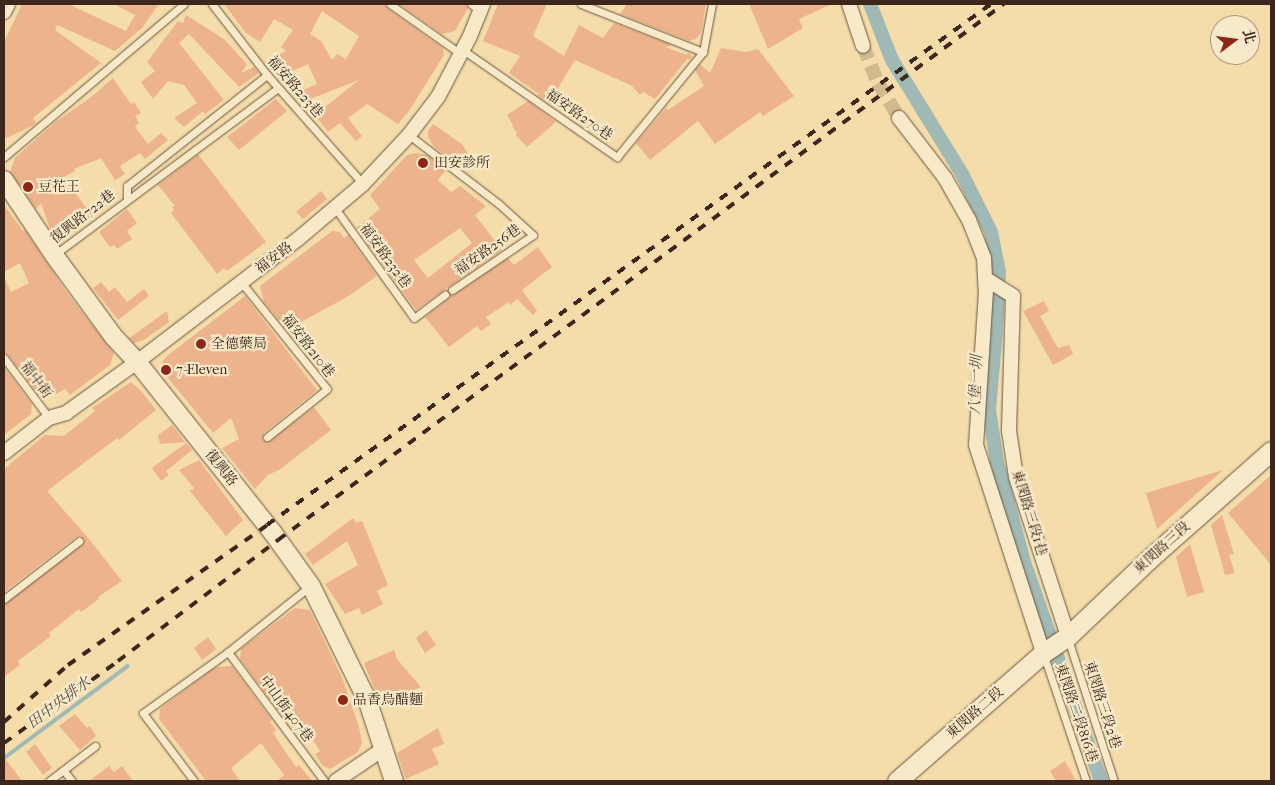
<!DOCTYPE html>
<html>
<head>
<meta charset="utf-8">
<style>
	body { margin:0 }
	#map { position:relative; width:1275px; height:785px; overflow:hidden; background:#f5ddab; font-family:"IM FELL French Canon","Noto Serif TC",serif }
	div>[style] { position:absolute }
	.stream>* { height:4px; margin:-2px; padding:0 2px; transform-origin:2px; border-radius:2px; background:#a0b9b4 }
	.canal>* { height:14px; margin:-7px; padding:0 7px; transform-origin:7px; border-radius:7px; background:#a0b9b4 }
	.building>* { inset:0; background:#edb38c }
	.minor-tunnel>* { height:14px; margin-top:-7px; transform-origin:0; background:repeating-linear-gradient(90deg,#d0b98f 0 14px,transparent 0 21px) }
	.roads { filter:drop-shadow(0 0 1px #6b5440) drop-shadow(0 0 1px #6b5440) }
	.service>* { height:7px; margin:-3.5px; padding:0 3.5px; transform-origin:3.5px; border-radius:3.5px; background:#f8e9c8 }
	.minor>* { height:14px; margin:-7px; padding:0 7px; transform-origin:7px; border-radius:7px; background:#f8e9c8 }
	.tertiary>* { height:18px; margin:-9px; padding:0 9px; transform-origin:9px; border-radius:9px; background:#f8e9c8 }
	.secondary>* { height:19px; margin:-9.5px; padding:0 9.5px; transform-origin:9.5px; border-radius:9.5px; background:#f8e9c8 }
	.rail>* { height:4px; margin-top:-2px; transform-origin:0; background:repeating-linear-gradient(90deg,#3d271d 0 9px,transparent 0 18px) }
	.dots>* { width:14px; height:14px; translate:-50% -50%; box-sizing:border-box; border:2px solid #f8e9c8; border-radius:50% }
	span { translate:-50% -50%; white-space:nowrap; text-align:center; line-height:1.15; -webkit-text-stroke:4.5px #f8e9c8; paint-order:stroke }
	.street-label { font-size:14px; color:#3d271d }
	.poi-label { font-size:14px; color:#3d271d }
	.left { translate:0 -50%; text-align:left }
	.water-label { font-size:15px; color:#564c43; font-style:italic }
	.frame { position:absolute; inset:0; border:5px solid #3d271d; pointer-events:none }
	.north { position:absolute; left:1210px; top:15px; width:50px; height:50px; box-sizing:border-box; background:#f8e9c8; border:1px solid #ad9b84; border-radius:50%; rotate:75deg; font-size:14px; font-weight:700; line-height:20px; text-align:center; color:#3d271d }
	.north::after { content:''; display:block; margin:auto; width:18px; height:22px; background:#8f2418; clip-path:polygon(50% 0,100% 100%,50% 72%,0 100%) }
</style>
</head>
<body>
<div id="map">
	<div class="stream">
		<div style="left:4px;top:758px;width:154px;rotate:-36.6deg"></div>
	</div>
	<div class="canal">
		<div style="left:870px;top:4px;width:60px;rotate:68.6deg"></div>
		<div style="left:892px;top:60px;width:134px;rotate:58.4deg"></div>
		<div style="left:962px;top:174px;width:65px;rotate:63.4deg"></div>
		<div style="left:991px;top:232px;width:41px;rotate:78.7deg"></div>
		<div style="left:999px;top:272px;width:58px;rotate:93deg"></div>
		<div style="left:996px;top:330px;width:80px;rotate:95deg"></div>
		<div style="left:989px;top:410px;width:53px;rotate:81.3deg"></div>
		<div style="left:997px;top:462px;width:104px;rotate:74.9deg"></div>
		<div style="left:1024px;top:562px;width:232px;rotate:70.6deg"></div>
	</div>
	<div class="building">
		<div style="clip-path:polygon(22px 4px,68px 4px,126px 31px,135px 15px,114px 4px,159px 4px,142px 28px,115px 51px,57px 25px,55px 30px,101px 63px,33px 118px,36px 123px,32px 126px,4px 139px,4px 42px)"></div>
		<div style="clip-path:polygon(evenodd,224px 4px,385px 4px,387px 8px,443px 48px,444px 55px,409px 111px,398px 124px,367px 104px,348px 118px,362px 136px,356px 141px,340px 123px,328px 132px,315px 115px,359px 80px,305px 101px,301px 91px,317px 84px,308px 64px,282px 76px,270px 59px,286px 51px,281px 47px,293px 30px,274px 19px,260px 42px,246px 33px,224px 4px,322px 11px,359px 36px,346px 59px,337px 54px,332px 60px,321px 41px,310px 34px,322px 11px)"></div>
		<div style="clip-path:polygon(399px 4px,466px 4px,468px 8px,455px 31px,442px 34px)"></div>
		<div style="clip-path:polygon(498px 4px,547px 4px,533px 36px,564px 56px,579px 25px,603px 38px,614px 23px,672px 45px,665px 47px,687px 55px,688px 52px,692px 57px,689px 60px,688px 58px,655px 99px,643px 92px,640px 95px,632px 86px,575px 60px,549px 103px,537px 95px,539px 94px,509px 73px,520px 56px,483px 41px)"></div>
		<div style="clip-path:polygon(627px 4px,706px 4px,701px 33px,696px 39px,689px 41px,620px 14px)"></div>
		<div style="clip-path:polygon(749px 4px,832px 4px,799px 19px,803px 28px,768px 49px)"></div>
		<div style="clip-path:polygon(186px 15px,224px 39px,247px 64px,241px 73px,254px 67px,259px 73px,239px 87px,189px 34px,179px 43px,224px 100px,205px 114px,203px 111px,184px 127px,174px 118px,197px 103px,184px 85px,168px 81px,153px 99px,141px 82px,155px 71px,147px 62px,178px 21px,183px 23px)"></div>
		<div style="clip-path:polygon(721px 48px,746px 52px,758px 49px,794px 96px,763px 116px,760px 112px,715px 144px,698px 121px,650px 160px,636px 143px,666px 108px,668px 110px,704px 86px,695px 70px,700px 64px,710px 73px)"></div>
		<div style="clip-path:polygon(113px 78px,131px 104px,134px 102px,141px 113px,135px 116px,139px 123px,135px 127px,148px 144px,161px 133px,168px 140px,145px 159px,140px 153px,120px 166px,125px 174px,115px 180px,101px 158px,74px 169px,75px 171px,64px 177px,92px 216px,63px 236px,56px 226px,50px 229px,41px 203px,36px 209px,10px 172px,15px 158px,54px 123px,91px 97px)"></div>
		<div style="clip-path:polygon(276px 99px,287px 111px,239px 150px,227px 137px)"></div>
		<div style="clip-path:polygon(528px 101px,556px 122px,527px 147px,516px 135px,517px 133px,512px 126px,513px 125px,507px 115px)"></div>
		<div style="clip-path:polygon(433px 124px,462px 144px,472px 160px,463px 169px,434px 147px,428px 137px,428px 131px)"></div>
		<div style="clip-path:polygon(evenodd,415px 153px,427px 155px,446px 170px,438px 180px,451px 192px,460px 186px,486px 206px,475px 215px,502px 250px,416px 310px,356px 228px,380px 209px,370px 195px,407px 155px,415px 153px,460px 228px,472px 243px,428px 278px,414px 260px,460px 228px)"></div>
		<div style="clip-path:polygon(198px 154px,266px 242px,227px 271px,224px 268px,217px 274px,171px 213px,174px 210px,172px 207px,175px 206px,158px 185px)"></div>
		<div style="clip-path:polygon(321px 191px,327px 199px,303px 219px,296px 212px)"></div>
		<div style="clip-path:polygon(4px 205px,23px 231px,25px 230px,68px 294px,114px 353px,110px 365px,70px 395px,65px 389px,56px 394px,37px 393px,8px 355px,4px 353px,4px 277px,11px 292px,29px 283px,20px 263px,4px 272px)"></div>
		<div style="clip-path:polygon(127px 209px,137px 223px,127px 231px,132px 239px,117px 249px,114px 245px,110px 247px,99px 232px)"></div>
		<div style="clip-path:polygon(332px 231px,340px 232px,344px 238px,348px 235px,377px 276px,347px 297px,299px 323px,298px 320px,286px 329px,264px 302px,260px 286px)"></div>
		<div style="clip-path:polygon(538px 247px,552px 267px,522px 290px,537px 311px,533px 315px,517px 299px,510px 305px,509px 302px,486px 317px,491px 324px,481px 331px,477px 326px,449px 347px,425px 317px,448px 299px,450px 295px,455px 294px,508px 258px,514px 265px)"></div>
		<div style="clip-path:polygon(101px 282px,109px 292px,115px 287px,127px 302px,144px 289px,149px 296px,118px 320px,93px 288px)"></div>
		<div style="clip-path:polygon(245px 296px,317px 390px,264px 433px,263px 440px,270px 441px,314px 407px,331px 430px,279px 470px,268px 475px,255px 489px,222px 448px,239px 439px,231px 418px,213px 433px,164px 373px,162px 362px,167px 356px)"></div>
		<div style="clip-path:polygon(1044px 301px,1049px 311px,1040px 316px,1058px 348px,1069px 345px,1073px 354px,1053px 365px,1023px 311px)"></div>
		<div style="clip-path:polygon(167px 311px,169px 322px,144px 340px,134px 343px,129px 338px)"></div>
		<div style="clip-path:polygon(4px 367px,32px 404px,31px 414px,4px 435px)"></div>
		<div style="clip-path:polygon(131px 382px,142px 392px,156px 410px,119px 440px,117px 438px,47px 491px,89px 539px,122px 581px,98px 597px,99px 599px,81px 612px,79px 609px,49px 633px,51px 636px,18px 661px,20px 665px,4px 677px,4px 604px,82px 545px,84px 541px,81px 536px,76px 537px,4px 592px,4px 469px,45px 435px,64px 436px,95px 411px,92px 408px)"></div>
		<div style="clip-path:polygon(172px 425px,185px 442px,160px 444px,158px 435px)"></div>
		<div style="clip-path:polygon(186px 443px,192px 450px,166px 471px,169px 475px,161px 481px,152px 468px)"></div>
		<div style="clip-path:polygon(199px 460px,243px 520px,226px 536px,190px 491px,194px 488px,179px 470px)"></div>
		<div style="clip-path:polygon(1223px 470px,1157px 529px,1146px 493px)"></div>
		<div style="clip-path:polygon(1271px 475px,1271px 565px,1228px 513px)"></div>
		<div style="clip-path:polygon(1222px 515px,1234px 554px,1229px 555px,1235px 573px,1225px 575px,1211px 525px)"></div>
		<div style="clip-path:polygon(353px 518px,356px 523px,362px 521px,388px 585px,377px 591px,383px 604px,362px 615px,359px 608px,345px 614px,325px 584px,358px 565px,347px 541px,313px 565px,305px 554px)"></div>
		<div style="clip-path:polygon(1190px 544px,1204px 592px,1187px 597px,1176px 557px)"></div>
		<div style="clip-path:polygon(295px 608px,310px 610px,343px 680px,359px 727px,362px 743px,358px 752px,330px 769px,323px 766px,315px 754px,320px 751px,291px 707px,281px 714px,240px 659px,241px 649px)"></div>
		<div style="clip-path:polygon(426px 630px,436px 645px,425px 653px,416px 638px)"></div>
		<div style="clip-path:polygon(208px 637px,216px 649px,202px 660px,194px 648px)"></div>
		<div style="clip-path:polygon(394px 650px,397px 659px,421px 687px,383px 702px,382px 699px,379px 701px,364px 663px)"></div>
		<div style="clip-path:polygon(232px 666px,272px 720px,270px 722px,276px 730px,273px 733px,287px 754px,296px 767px,299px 765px,312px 781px,277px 781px,284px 775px,261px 743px,231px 768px,240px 781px,206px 781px,159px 719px,160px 709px,210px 671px,216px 667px)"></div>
		<div style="clip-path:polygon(75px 714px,87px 728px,90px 726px,96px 736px,80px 750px,59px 726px)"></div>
		<div style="clip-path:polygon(438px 728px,444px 744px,432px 749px,439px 764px,406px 779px,397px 753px)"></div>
		<div style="clip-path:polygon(35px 744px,52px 768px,43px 775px,26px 752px)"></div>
		<div style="clip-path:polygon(4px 757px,22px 781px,4px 781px)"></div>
		<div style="clip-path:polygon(1065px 761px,1076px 781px,1056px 781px,1050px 771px)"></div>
		<div style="clip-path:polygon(109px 766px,114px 772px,122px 766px,133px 781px,89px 781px)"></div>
	</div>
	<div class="minor-tunnel">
		<div style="left:863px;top:46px;width:40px;rotate:68deg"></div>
		<div style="left:878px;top:83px;width:41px;rotate:59deg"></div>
	</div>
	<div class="roads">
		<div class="service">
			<div style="left:212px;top:4px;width:90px;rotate:52.2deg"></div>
			<div style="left:267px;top:75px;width:145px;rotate:48.6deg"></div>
			<div style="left:390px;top:4px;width:87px;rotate:35.2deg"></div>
			<div style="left:471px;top:4px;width:11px;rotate:38deg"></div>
			<div style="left:581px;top:4px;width:131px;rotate:21.5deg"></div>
			<div style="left:703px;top:52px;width:49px;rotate:-79.4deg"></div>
			<div style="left:463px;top:50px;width:188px;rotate:34.8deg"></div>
			<div style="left:617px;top:157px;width:136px;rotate:-50.7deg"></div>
			<div style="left:409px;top:135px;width:113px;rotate:37.5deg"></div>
			<div style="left:499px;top:204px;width:46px;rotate:42.4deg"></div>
			<div style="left:533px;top:235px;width:98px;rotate:145.8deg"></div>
			<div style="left:4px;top:157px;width:236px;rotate:-40.4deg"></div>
			<div style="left:127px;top:199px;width:13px;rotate:-90deg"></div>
			<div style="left:127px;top:186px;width:179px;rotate:-38.4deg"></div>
			<div style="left:335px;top:208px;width:135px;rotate:54.3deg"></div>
			<div style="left:414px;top:318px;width:39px;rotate:-37deg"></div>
			<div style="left:54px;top:255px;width:279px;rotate:-36.7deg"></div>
			<div style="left:241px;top:282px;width:137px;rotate:51.2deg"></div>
			<div style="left:327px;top:389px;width:77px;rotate:141.3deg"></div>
			<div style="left:4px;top:358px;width:75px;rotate:53.1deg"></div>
			<div style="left:4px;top:599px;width:95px;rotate:-37.7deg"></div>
			<div style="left:1068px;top:639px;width:149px;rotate:72.1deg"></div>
			<div style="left:228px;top:652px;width:161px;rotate:53.3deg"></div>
			<div style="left:1044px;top:656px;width:132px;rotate:71.4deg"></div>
			<div style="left:64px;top:771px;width:13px;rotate:51deg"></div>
			<div style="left:49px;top:781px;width:58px;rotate:-37.3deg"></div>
			<div style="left:194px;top:781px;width:85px;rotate:-126.9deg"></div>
			<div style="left:143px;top:713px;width:105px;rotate:-35.7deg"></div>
			<div style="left:228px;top:652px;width:105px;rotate:-38.8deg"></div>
		</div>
		<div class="minor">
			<div style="left:849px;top:4px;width:44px;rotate:71.6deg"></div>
			<div style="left:4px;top:12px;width:9px;rotate:-63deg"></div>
			<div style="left:899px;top:118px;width:76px;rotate:52.5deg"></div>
			<div style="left:945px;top:178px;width:48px;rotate:60.3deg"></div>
			<div style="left:969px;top:220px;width:41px;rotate:68.5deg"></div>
			<div style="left:984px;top:258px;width:33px;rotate:87deg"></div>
			<div style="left:986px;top:291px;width:154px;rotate:93.7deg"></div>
			<div style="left:976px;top:445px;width:219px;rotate:72.1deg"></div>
			<div style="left:986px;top:279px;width:32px;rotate:32deg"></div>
			<div style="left:1013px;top:296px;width:135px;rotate:91.7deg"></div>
			<div style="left:1009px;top:431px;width:47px;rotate:81.3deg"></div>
			<div style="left:1016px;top:477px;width:167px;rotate:71.9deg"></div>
			<div style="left:4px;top:453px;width:57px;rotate:-37.9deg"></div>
			<div style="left:49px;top:418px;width:18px;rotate:-16deg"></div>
			<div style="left:66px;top:413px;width:87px;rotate:-35.7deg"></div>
			<div style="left:137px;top:362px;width:203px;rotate:-37.4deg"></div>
			<div style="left:298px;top:239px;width:85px;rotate:-40.2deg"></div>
			<div style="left:363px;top:184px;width:67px;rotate:-46.8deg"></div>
			<div style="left:409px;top:135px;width:48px;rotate:-52.7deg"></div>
			<div style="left:438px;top:97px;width:69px;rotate:-62.3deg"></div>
			<div style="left:470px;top:36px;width:35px;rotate:-68deg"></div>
			<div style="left:336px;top:781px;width:57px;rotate:-34.2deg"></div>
		</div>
		<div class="tertiary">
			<div style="left:4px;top:180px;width:90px;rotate:56.3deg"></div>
			<div style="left:54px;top:255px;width:100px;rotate:53.9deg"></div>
			<div style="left:113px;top:336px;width:35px;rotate:47deg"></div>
			<div style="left:137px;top:362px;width:218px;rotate:51.5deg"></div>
			<div style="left:273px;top:533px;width:65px;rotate:54.4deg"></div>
			<div style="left:311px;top:586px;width:129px;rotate:63.8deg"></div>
			<div style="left:368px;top:702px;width:83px;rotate:71.8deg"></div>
		</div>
		<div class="secondary">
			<div style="left:897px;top:781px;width:194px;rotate:-41.2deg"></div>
			<div style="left:1043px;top:653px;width:30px;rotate:-34deg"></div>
			<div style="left:1068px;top:636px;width:112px;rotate:-43.5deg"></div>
			<div style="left:1149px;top:559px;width:163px;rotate:-41.5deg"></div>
		</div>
	</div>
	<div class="rail">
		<div style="left:4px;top:722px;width:86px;rotate:-41.7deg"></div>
		<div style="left:68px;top:665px;width:243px;rotate:-35.1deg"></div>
		<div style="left:267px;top:525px;width:892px;rotate:-35.74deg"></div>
		<div style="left:4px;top:743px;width:140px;rotate:-35.7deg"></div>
		<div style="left:118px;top:661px;width:201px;rotate:-37.1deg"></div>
		<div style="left:278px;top:540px;width:902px;rotate:-36.44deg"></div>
	</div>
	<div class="dots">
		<div style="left:423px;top:163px;background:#8f2418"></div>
		<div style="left:28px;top:187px;background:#8f2418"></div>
		<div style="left:201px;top:344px;background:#8f2418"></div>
		<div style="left:166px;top:370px;background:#8f2418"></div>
		<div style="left:343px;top:700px;background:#8f2418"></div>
	</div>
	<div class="street-label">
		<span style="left:295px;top:87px;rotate:49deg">福安路223巷</span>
		<span style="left:579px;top:115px;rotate:35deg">福安路270巷</span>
		<span style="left:83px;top:217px;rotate:-38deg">復興路722巷</span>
		<span style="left:488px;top:250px;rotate:-35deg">福安路256巷</span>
		<span style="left:385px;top:256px;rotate:54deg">福安路232巷</span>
		<span style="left:274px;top:258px;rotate:-37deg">福安路</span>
		<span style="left:308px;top:346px;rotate:52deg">福安路210巷</span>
		<span style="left:36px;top:380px;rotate:53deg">福中街</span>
		<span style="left:221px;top:468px;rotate:51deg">復興路</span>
		<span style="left:1029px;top:513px;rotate:73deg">東閔路三段1巷</span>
		<span style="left:1162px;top:548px;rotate:-42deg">東閔路三段</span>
		<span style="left:1102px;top:705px;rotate:72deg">東閔路三段2巷</span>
		<span style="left:286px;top:709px;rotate:53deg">中山街407巷</span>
		<span style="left:975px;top:713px;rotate:-41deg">東閔路二段</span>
		<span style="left:1076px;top:713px;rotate:71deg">東閔路二段816巷</span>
	</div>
	<div class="poi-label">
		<span class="left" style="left:434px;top:163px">田安診所</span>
		<span class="left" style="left:38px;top:187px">豆花王</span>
		<span class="left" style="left:211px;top:344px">全德藥局</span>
		<span class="left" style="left:176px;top:370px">7-Eleven</span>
		<span class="left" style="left:353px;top:700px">品香烏醋麵</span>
	</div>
	<div class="water-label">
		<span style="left:976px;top:385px;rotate:-88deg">八堡一圳</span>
		<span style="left:59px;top:703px;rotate:-37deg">田中央排水</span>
	</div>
	<div class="frame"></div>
	<div class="north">北</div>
</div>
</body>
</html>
